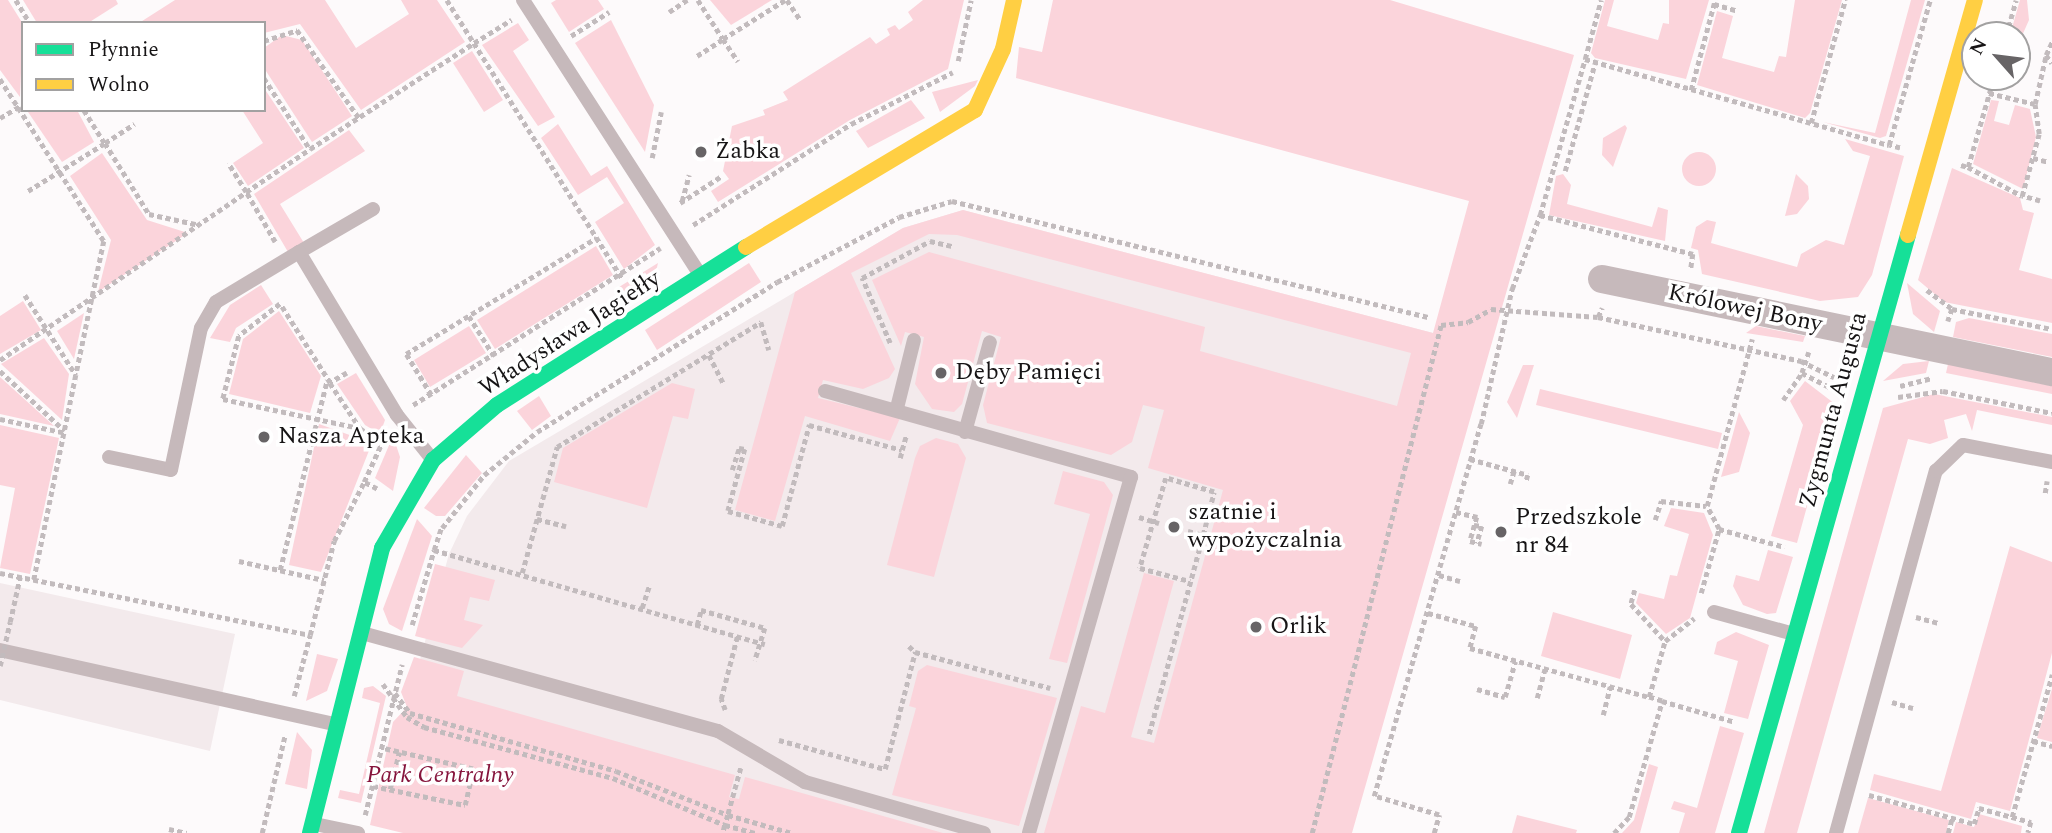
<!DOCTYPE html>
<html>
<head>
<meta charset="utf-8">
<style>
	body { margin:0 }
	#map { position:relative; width:2052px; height:833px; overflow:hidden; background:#fdfafb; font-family:Spectral,serif }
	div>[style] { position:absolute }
	.built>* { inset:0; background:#f3eaec }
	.green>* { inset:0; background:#fbd4db }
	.round { border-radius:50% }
	.path>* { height:4.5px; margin-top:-2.25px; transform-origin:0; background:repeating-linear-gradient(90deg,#c2bbbd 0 5px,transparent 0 8.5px) }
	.lane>* { height:14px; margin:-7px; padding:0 7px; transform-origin:7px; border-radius:7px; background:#c6b9bb }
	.street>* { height:28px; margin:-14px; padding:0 14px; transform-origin:14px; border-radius:14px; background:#c6b9bb }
	.fast>* { height:16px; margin:-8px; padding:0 8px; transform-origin:8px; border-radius:8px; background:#16e098 }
	.slow>* { height:16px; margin:-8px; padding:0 8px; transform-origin:8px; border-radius:8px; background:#ffcf43 }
	.path-bridge>* { height:4.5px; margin-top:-2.25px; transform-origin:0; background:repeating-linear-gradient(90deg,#c2bbbd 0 5px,transparent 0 8.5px) }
	.dots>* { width:19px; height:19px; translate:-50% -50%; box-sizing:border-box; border:4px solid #fff; border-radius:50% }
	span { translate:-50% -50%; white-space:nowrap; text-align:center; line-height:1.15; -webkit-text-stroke:7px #fff; paint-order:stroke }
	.poi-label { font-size:24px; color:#161415 }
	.left { translate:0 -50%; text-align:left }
	.street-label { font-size:24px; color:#161415 }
	.park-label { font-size:24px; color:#86153d; font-style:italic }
	.legend { position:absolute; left:21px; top:21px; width:245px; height:91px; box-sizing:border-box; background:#fff; border:2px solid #a2a1a1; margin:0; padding:9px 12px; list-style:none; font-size:21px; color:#161415 }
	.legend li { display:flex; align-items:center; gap:14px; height:35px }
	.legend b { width:35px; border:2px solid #a2a1a1 }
	.north { position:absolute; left:1961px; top:21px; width:70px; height:70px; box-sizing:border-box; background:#fff; border:2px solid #a2a1a1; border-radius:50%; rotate:298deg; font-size:19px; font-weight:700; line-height:28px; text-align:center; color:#161415 }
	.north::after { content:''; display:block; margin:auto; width:24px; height:32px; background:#676466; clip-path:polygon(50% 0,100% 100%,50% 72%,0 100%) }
</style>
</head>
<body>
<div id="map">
	<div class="built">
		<div style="clip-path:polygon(963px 210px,1433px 333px,1296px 833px,858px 833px,407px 707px,449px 554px,467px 516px,509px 461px,903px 228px)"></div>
		<div style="clip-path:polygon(0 583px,235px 634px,210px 751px,0 700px)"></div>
	</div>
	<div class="green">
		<div style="clip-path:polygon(0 0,8px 0,23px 24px,20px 97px,0 70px)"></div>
		<div style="clip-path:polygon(23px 0,116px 0,118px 4px,88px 23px,37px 23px)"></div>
		<div style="clip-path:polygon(175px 0,325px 0,356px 48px,409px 14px,401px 0,437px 0,465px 42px,361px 110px,300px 24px,264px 33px,264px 23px,139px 23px)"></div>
		<div style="clip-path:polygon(556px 0,598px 0,604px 9px,569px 32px,551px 3px)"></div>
		<div style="clip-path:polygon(710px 0,772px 0,731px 25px)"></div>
		<div style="clip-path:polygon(923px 0,964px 0,948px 69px,850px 120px,718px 202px,711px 191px,729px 179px,723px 171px,732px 126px,765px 115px,763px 110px,788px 100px,783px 92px,870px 37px,876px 44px,890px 35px,887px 29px,895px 25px,899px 30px,913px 20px,908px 12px)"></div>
		<div style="clip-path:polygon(1053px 0,1390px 0,1574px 55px,1352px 833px,1044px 833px,1081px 706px,1105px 713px,1144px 573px,1174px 581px,1131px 737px,1154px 743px,1223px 490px,1148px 468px,1164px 410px,1143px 405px,1132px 442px,1111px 455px,987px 423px,983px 405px,1001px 337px,982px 331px,962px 404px,954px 412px,932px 409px,915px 384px,924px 337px,905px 332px,901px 346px,872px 280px,929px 252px,1205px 327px,1200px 351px,1397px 406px,1411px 353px,957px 235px,929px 234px,851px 273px,895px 369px,889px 378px,863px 389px,823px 380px,818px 398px,900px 418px,890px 441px,805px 416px,775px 521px,735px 510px,795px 292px,903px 228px,963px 210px,1433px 333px,1469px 201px,1016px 78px,1019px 47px,1042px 52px)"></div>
		<div style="clip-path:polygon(1605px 0,1614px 0,1607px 26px,1658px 40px,1663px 23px,1669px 24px,1669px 0,1709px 0,1686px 79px,1595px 58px,1591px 53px)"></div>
		<div style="clip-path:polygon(1795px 0,1842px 0,1810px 113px,1805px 118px,1697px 85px,1717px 11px,1733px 16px,1722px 58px,1774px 72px,1779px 56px,1786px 57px)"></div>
		<div style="clip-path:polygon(1911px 0,1925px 0,1886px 136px,1880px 138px,1823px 122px,1875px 133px)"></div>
		<div style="clip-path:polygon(2020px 0,2027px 0,2029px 20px,2017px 47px,2017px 35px,2010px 35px)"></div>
		<div style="clip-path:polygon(611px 20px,654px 105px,645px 152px,575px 43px)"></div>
		<div style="clip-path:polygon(518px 23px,529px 40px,513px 51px,555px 117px,538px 126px,482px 45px)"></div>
		<div style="clip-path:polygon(282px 35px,302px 40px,352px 116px,312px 142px,264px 68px,264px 48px)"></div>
		<div style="clip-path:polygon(472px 51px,503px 100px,484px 112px,453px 63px)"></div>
		<div style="clip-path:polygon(978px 80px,975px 86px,940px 112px,932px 92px)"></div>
		<div style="clip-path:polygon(264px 88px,304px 148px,248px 186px,233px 163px,263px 143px,242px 110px,264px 110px)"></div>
		<div style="clip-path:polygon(911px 100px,925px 118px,868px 148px,856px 131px)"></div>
		<div style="clip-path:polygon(1991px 100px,1999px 101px,1994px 121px,2009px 125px,2015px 105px,2030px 109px,2036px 137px,2023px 189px,1973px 164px)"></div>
		<div style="clip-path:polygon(77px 110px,94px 142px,62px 162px,28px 112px)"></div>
		<div style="clip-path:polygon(558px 124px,591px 176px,607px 166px,655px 245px,624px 269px,595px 222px,624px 203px,607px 177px,578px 195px,541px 138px)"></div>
		<div style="clip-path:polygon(1625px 125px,1627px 128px,1613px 167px,1602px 155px,1603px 138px)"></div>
		<div style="clip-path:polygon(349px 130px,365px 151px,280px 204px,304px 243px,288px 252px,254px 194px)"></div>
		<div style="clip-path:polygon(1845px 139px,1904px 156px,1872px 275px,1858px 297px,1820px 301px,1702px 274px,1698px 250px,1691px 248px,1696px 227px,1707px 220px,1716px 222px,1711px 243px,1797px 267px,1801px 254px,1826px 240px,1844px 245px,1870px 156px,1853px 151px)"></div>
		<div class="round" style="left:1682px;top:152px;width:34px;height:34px"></div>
		<div style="clip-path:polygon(102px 153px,147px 220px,188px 233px,98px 292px,111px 240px,70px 176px)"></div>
		<div style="clip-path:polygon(1952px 168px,2020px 198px,2023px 210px,2034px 213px,2019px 270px,2052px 279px,2052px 323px,1944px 302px,1918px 280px)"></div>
		<div style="clip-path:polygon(1563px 174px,1571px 185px,1567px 204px,1652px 227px,1658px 207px,1668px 210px,1665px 241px,1549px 215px,1556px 176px)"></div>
		<div style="clip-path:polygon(1796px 174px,1808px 186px,1809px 199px,1797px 214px,1785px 216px)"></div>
		<div style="clip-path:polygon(596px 246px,613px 275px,495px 349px,477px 320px)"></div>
		<div style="clip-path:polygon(658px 263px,653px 284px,629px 304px,619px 287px)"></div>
		<div style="clip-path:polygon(749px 263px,761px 282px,657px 350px,645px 330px)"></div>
		<div style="clip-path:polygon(1907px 283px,1940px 311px,1934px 332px,1913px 314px)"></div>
		<div style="clip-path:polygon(261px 285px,273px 304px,236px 328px,230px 342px,210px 338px,230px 305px)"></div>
		<div style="clip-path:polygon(23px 301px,41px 330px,0 354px,0 316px)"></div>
		<div style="clip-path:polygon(279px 311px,321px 376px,310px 413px,229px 394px,243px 339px)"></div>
		<div style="clip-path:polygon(84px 313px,74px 359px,57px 331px)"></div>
		<div style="clip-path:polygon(1969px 318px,2052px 334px,2052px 357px,1953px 337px,1956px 322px)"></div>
		<div style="clip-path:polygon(469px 326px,486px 353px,430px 387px,414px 360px)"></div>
		<div style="clip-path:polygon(1756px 326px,1805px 336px,1803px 342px,1746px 333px)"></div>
		<div style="clip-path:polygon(44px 338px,69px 374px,62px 420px,1px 364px)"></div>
		<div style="clip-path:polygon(1929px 361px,1926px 373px,1883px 381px,1903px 364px)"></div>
		<div style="clip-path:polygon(1948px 364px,2052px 386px,2052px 394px,1946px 373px)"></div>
		<div style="clip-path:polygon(1523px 365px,1534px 365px,1517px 418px,1507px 402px)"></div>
		<div style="clip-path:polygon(356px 373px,385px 420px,380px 434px,365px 425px,337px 384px)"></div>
		<div style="clip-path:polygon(0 377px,54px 426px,0 414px)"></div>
		<div style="clip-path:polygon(1805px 381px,1835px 404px,1797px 543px,1771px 536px,1803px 425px,1790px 401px)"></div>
		<div style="clip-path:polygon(672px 383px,695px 389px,688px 419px,673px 416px,647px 508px,554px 482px,563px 448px)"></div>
		<div style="clip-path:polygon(1540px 389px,1722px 433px,1718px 449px,1536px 405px)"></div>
		<div style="clip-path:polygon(1934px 394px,2052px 417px,2052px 425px,1977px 410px,1972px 431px,1966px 414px,1944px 420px,1948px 438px,1930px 444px,1908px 439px,1797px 833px,1764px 833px,1883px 408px)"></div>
		<div style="clip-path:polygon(539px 396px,551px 416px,532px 430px,517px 411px)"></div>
		<div style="clip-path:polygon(1739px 412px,1750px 433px,1739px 472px,1721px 477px)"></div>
		<div style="clip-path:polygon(319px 424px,372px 443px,321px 572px,289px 565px)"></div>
		<div style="clip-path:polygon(0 425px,59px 438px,30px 574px,0 568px,15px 488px,0 485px)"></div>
		<div style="clip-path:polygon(393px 436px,400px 457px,393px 491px,375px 478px)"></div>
		<div style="clip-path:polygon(936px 438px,958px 444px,966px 458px,934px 577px,887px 565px,915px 458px,920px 446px)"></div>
		<div style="clip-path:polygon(466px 455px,482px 473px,445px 516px,436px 516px,424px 508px)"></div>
		<div style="clip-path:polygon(1063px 471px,1104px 482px,1113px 495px,1067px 663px,1049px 659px,1090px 514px,1054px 504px)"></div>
		<div style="clip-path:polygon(1671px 508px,1704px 513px,1713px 535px,1690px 618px,1666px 634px,1636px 603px,1639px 593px,1664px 599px,1670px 575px,1677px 576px,1689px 534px,1664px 526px)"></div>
		<div style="clip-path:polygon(417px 519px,432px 536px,402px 631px,389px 624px,383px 609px)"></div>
		<div style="clip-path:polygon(2010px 546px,2052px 562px,2052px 653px,2010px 811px,1976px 802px,1971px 819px,1870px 790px,1874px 774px,1941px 791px)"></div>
		<div style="clip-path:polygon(1768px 550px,1793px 557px,1776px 613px,1767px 614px,1743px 605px,1733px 586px,1736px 575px,1759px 581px)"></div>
		<div style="clip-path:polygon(435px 564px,495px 580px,489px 601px,470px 597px,464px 620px,483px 625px,462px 648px,415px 636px)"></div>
		<div style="clip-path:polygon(1553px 612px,1632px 635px,1620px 679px,1541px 656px)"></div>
		<div style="clip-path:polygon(1736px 632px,1769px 645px,1748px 719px,1724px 713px,1738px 661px,1714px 654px,1717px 642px)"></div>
		<div style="clip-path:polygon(317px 654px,338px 659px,327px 691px,306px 701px)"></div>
		<div style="clip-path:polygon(414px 657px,464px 671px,457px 696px,735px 775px,729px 797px,739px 799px,745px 777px,943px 833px,403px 833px,370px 825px,393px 722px,407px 707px,401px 692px)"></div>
		<div style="clip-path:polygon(927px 665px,1057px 698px,1019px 826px,892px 795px,916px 708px,909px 706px,918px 671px)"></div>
		<div style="clip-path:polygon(373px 686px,386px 696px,361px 803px,338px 798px,340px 790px,359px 794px,380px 703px,362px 698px,364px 688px)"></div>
		<div style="clip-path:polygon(2052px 689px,2052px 742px,2037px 738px)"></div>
		<div style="clip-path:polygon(1720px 726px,1744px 733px,1715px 833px,1679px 833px,1685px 813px,1671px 809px,1674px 801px,1697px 808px)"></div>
		<div style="clip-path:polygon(297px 732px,312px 750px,307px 789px,285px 784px)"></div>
		<div style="clip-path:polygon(1649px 764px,1658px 767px,1640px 833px,1622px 833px,1634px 820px)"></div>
		<div style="clip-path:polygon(1868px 798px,1949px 820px,1946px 833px,1858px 833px)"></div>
		<div style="clip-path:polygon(1979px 814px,2022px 826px,2021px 833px,1953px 833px,1956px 822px,1974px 827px)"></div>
		<div style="clip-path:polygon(1517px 815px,1577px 830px,1576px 833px,1512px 833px)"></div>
	</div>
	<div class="path">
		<div style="left:16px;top:0;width:27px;rotate:59deg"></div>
		<div style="left:447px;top:0;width:51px;rotate:57.9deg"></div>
		<div style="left:474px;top:43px;width:44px;rotate:-31.9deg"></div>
		<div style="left:698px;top:0;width:46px;rotate:57.3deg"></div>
		<div style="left:723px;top:39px;width:73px;rotate:-32.2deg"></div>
		<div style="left:787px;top:0;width:25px;rotate:56deg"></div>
		<div style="left:1714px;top:4px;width:25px;rotate:16deg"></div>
		<div style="left:669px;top:12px;width:22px;rotate:-34deg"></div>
		<div style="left:2006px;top:35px;width:36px;rotate:-74deg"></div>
		<div style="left:571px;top:36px;width:45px;rotate:-32.3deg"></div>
		<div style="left:264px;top:41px;width:35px;rotate:-18deg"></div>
		<div style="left:297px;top:30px;width:108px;rotate:54.8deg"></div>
		<div style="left:2046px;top:55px;width:14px;rotate:-65deg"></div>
		<div style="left:697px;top:56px;width:31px;rotate:-33deg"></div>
		<div style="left:723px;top:39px;width:27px;rotate:56deg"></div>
		<div style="left:1585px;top:59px;width:61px;rotate:-74.8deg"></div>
		<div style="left:958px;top:61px;width:62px;rotate:-78deg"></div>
		<div style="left:264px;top:78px;width:85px;rotate:57.1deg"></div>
		<div style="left:310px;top:149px;width:195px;rotate:-32.9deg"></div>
		<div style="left:474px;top:43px;width:278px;rotate:57.8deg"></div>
		<div style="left:0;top:79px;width:193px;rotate:57.3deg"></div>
		<div style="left:104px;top:241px;width:137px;rotate:101.8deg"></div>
		<div style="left:1691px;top:90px;width:93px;rotate:-75.1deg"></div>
		<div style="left:1989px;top:93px;width:47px;rotate:13.4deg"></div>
		<div style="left:84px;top:110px;width:39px;rotate:58deg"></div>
		<div style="left:105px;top:143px;width:35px;rotate:-33deg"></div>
		<div style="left:0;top:118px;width:27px;rotate:-31deg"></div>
		<div style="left:1811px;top:123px;width:128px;rotate:-74.5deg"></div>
		<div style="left:1900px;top:148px;width:11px;rotate:-165deg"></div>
		<div style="left:1889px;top:145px;width:151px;rotate:-74.2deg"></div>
		<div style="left:652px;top:158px;width:47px;rotate:-78.9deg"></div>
		<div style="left:2033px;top:158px;width:16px;rotate:14deg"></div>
		<div style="left:1961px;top:165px;width:7px;rotate:16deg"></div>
		<div style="left:1968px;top:167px;width:94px;rotate:-73.9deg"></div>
		<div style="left:1968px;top:167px;width:61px;rotate:28.2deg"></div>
		<div style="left:1565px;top:171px;width:112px;rotate:-74.5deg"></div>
		<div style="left:28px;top:191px;width:91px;rotate:-31.9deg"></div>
		<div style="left:105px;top:143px;width:84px;rotate:58.2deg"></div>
		<div style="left:149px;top:214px;width:52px;rotate:12.2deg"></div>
		<div style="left:682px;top:201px;width:27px;rotate:-75deg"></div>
		<div style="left:2040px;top:201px;width:19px;rotate:-164deg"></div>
		<div style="left:2022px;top:196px;width:64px;rotate:-74.7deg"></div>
		<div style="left:2039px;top:134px;width:30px;rotate:-98deg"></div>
		<div style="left:2035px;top:104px;width:50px;rotate:-77.3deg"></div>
		<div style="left:2046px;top:55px;width:10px;rotate:53deg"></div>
		<div style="left:680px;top:203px;width:48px;rotate:-33deg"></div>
		<div style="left:1540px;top:215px;width:158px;rotate:14.3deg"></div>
		<div style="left:1693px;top:254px;width:14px;rotate:98deg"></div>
		<div style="left:693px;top:225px;width:188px;rotate:-32.6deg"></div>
		<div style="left:851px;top:124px;width:114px;rotate:-27deg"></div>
		<div style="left:275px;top:242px;width:58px;rotate:-120.1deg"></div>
		<div style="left:246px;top:192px;width:77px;rotate:-33.9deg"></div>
		<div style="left:1927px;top:290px;width:31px;rotate:37deg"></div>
		<div style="left:1952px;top:309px;width:13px;rotate:108deg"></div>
		<div style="left:25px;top:295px;width:95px;rotate:57.5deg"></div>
		<div style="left:76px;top:375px;width:209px;rotate:101.6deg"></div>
		<div style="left:1952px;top:309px;width:102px;rotate:11.3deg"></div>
		<div style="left:469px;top:316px;width:47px;rotate:58deg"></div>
		<div style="left:1598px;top:317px;width:208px;rotate:12.2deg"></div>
		<div style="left:1801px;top:361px;width:37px;rotate:26deg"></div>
		<div style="left:890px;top:343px;width:71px;rotate:-113.3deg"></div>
		<div style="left:862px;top:278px;width:77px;rotate:-28.6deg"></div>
		<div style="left:930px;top:241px;width:23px;rotate:13deg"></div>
		<div style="left:1809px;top:352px;width:22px;rotate:108deg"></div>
		<div style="left:1802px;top:373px;width:33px;rotate:27deg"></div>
		<div style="left:709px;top:355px;width:31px;rotate:63deg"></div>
		<div style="left:0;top:360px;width:298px;rotate:-34.3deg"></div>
		<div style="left:246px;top:192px;width:34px;rotate:-122deg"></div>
		<div style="left:0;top:371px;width:88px;rotate:42.7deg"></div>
		<div style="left:347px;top:373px;width:20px;rotate:150deg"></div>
		<div style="left:330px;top:383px;width:54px;rotate:56.3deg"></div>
		<div style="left:360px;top:428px;width:26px;rotate:37deg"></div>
		<div style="left:330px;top:383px;width:93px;rotate:-122.3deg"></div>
		<div style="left:280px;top:304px;width:52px;rotate:142deg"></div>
		<div style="left:239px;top:336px;width:65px;rotate:104.3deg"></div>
		<div style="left:223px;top:399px;width:140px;rotate:12deg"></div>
		<div style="left:1900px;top:386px;width:33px;rotate:-14deg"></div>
		<div style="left:431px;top:395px;width:48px;rotate:-121.4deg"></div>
		<div style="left:406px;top:354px;width:223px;rotate:-31.4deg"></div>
		<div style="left:1898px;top:397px;width:45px;rotate:-7.6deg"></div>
		<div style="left:1943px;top:391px;width:111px;rotate:11.4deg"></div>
		<div style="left:1783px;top:400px;width:33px;rotate:-55deg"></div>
		<div style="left:413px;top:405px;width:293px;rotate:-32.4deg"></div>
		<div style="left:0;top:419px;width:67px;rotate:12deg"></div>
		<div style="left:900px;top:458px;width:8px;rotate:-76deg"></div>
		<div style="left:1470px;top:459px;width:60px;rotate:15.4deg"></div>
		<div style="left:1528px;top:475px;width:7px;rotate:106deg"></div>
		<div style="left:732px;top:470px;width:23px;rotate:-72deg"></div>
		<div style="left:739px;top:448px;width:6px;rotate:9deg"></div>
		<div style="left:745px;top:449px;width:64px;rotate:105.3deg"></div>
		<div style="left:728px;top:511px;width:56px;rotate:15.5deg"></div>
		<div style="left:782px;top:526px;width:105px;rotate:-75deg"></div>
		<div style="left:809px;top:425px;width:96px;rotate:15deg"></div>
		<div style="left:902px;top:450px;width:15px;rotate:-74deg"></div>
		<div style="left:1510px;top:484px;width:14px;rotate:-73deg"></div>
		<div style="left:377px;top:489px;width:15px;rotate:-152deg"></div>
		<div style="left:364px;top:482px;width:51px;rotate:-65.5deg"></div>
		<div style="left:2045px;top:493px;width:12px;rotate:-81deg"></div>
		<div style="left:1456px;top:512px;width:22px;rotate:13deg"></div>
		<div style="left:1477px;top:517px;width:25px;rotate:106deg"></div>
		<div style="left:1470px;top:541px;width:12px;rotate:14deg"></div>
		<div style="left:1139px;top:517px;width:21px;rotate:17deg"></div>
		<div style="left:537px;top:519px;width:30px;rotate:14deg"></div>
		<div style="left:1655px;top:520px;width:20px;rotate:-72deg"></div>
		<div style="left:1661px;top:501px;width:45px;rotate:6.3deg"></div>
		<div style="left:1474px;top:525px;width:8px;rotate:7deg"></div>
		<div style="left:1482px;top:526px;width:18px;rotate:106deg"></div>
		<div style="left:442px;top:528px;width:68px;rotate:-51.6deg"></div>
		<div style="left:484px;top:475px;width:68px;rotate:-39.1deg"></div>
		<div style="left:537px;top:432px;width:283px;rotate:-32deg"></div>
		<div style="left:777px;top:282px;width:138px;rotate:-28deg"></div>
		<div style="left:899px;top:217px;width:55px;rotate:-16.8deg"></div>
		<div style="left:952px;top:201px;width:491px;rotate:13.7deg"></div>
		<div style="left:1719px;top:529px;width:68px;rotate:15.3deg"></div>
		<div style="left:1188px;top:531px;width:16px;rotate:15deg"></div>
		<div style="left:434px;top:550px;width:23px;rotate:-72deg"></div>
		<div style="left:239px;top:561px;width:87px;rotate:12.6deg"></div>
		<div style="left:280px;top:570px;width:196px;rotate:-76.1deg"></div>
		<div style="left:0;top:573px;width:316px;rotate:11.3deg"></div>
		<div style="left:310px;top:635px;width:97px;rotate:-75.7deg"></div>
		<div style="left:334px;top:541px;width:66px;rotate:-63deg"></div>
		<div style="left:522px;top:573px;width:131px;rotate:-74.5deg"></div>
		<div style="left:557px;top:447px;width:239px;rotate:-31.5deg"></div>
		<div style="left:761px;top:322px;width:29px;rotate:74deg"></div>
		<div style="left:1439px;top:575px;width:22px;rotate:16deg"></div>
		<div style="left:1635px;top:590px;width:15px;rotate:106deg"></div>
		<div style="left:1631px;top:604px;width:50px;rotate:47.4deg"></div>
		<div style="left:1701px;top:593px;width:66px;rotate:-74.3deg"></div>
		<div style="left:1719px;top:529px;width:26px;rotate:-118deg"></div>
		<div style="left:1707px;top:506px;width:173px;rotate:-74.9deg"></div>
		<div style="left:642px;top:608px;width:25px;rotate:-72deg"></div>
		<div style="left:1428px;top:613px;width:50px;rotate:15.2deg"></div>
		<div style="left:1476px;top:626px;width:23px;rotate:105deg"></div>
		<div style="left:1470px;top:648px;width:186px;rotate:15.3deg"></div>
		<div style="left:1916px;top:617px;width:23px;rotate:15deg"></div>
		<div style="left:10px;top:622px;width:46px;rotate:-77.5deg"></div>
		<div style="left:412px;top:625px;width:78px;rotate:-73.7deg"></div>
		<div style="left:434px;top:550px;width:344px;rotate:15.9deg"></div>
		<div style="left:697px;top:625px;width:16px;rotate:-75deg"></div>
		<div style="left:701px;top:610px;width:66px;rotate:15.7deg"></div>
		<div style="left:765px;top:628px;width:34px;rotate:107deg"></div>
		<div style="left:909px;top:646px;width:8px;rotate:45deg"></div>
		<div style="left:383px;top:684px;width:41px;rotate:54deg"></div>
		<div style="left:407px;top:717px;width:20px;rotate:30deg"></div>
		<div style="left:424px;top:727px;width:196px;rotate:15.1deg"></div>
		<div style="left:613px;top:778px;width:121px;rotate:22.8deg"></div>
		<div style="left:725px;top:825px;width:8px;rotate:104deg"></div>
		<div style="left:1477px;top:689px;width:29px;rotate:16deg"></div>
		<div style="left:1505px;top:697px;width:37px;rotate:-74deg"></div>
		<div style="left:395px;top:693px;width:25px;rotate:53deg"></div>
		<div style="left:410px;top:713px;width:214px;rotate:15.7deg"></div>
		<div style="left:616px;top:771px;width:120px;rotate:21.4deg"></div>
		<div style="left:728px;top:815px;width:10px;rotate:107deg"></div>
		<div style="left:725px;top:825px;width:31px;rotate:15deg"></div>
		<div style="left:294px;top:696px;width:63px;rotate:-75.3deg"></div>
		<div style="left:1537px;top:698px;width:30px;rotate:-75deg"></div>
		<div style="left:1662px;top:701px;width:76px;rotate:16deg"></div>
		<div style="left:1892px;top:702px;width:22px;rotate:16deg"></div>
		<div style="left:725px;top:710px;width:12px;rotate:-110deg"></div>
		<div style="left:721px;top:699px;width:64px;rotate:-75.5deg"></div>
		<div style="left:1603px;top:715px;width:29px;rotate:-76deg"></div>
		<div style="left:1149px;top:734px;width:206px;rotate:-74.8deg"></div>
		<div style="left:1203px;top:535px;width:44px;rotate:-75.7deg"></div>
		<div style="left:1214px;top:492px;width:50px;rotate:-163.7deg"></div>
		<div style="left:1166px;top:478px;width:94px;rotate:106.1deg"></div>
		<div style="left:1140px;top:568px;width:52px;rotate:14.6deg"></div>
		<div style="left:779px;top:740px;width:110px;rotate:15.3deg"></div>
		<div style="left:885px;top:769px;width:121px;rotate:-75.6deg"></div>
		<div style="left:915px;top:652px;width:140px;rotate:14.9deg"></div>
		<div style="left:2033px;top:741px;width:20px;rotate:15deg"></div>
		<div style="left:741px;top:768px;width:49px;rotate:105.5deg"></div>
		<div style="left:728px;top:815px;width:66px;rotate:15.7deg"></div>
		<div style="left:373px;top:786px;width:94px;rotate:11.7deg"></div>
		<div style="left:465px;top:805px;width:37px;rotate:-77deg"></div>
		<div style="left:473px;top:769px;width:94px;rotate:-167.1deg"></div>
		<div style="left:390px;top:789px;width:38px;rotate:-76deg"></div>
		<div style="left:1869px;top:795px;width:109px;rotate:15.4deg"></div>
		<div style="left:1974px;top:824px;width:17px;rotate:-73deg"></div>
		<div style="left:1979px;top:808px;width:54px;rotate:15.1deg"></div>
		<div style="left:2031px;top:822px;width:11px;rotate:105deg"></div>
		<div style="left:365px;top:815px;width:155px;rotate:-76.2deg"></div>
		<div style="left:2012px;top:817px;width:148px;rotate:-74.3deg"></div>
		<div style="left:169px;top:829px;width:18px;rotate:13deg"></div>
		<div style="left:262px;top:833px;width:101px;rotate:-76.8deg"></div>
		<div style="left:1312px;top:833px;width:524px;rotate:-75.75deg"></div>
		<div style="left:1441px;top:325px;width:27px;rotate:-6deg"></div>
		<div style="left:1468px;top:322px;width:26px;rotate:-29deg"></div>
		<div style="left:1491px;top:309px;width:107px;rotate:4.3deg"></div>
		<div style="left:1598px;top:317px;width:10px;rotate:-66deg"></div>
		<div style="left:1434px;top:833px;width:19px;rotate:-74deg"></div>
		<div style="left:1439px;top:815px;width:68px;rotate:-163.7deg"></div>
		<div style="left:1374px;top:796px;width:387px;rotate:-74deg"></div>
		<div style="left:1481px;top:424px;width:139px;rotate:-77.1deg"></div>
		<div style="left:1512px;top:289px;width:79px;rotate:-69.3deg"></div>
		<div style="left:1540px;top:215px;width:162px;rotate:-73.9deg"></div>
		<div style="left:1585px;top:59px;width:316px;rotate:15.8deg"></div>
		<div style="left:1614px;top:833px;width:22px;rotate:-47deg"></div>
		<div style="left:1629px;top:817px;width:121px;rotate:-74.1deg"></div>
		<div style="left:1662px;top:701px;width:14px;rotate:-163deg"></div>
		<div style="left:1649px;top:697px;width:58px;rotate:-74.1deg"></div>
		<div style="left:1665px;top:641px;width:37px;rotate:-38deg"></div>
		<div style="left:1948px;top:833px;width:16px;rotate:-75deg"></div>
	</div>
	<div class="lane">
		<div style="left:523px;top:0;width:327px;rotate:57.2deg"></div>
		<div style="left:373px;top:209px;width:86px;rotate:149.8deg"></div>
		<div style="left:299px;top:252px;width:190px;rotate:59deg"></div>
		<div style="left:397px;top:415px;width:56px;rotate:51.5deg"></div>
		<div style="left:825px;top:391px;width:318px;rotate:15.7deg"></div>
		<div style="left:1131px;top:477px;width:370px;rotate:106deg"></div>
		<div style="left:897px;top:408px;width:70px;rotate:-76deg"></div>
		<div style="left:965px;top:432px;width:93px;rotate:-74.5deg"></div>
		<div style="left:109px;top:457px;width:63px;rotate:11.8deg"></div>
		<div style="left:171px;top:470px;width:145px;rotate:-78.1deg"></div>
		<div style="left:201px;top:328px;width:30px;rotate:-60deg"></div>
		<div style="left:216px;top:302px;width:97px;rotate:-31.1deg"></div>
		<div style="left:1714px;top:612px;width:83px;rotate:15.4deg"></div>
		<div style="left:362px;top:633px;width:369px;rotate:15.4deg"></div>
		<div style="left:718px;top:731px;width:101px;rotate:30.4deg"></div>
		<div style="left:805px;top:782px;width:186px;rotate:15.9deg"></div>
		<div style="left:0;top:650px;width:345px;rotate:12.5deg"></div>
		<div style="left:315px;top:824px;width:44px;rotate:11.8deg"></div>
		<div style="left:1836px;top:833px;width:376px;rotate:-74.6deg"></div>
		<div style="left:1936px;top:471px;width:37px;rotate:-44deg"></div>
		<div style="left:1963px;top:445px;width:91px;rotate:10.8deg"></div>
	</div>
	<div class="street">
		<div style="left:1602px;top:279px;width:460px;rotate:11.7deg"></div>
	</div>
	<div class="fast">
		<div style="left:310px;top:833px;width:294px;rotate:-75.8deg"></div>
		<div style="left:382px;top:548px;width:102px;rotate:-59.9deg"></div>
		<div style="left:433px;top:460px;width:84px;rotate:-40.7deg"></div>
		<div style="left:497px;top:405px;width:295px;rotate:-32.4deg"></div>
		<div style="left:1739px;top:833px;width:621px;rotate:-74.22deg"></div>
	</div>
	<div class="slow">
		<div style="left:1908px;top:235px;width:244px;rotate:-74.1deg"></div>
		<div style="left:746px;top:247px;width:267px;rotate:-30.9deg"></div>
		<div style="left:975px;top:110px;width:67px;rotate:-65.3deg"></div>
		<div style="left:1003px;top:49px;width:50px;rotate:-77.3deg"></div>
	</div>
	<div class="path-bridge">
		<div style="left:0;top:666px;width:45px;rotate:-77.2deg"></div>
	</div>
	<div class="dots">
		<div style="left:701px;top:152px;background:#676466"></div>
		<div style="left:941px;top:373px;background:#676466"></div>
		<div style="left:264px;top:437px;background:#676466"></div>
		<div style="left:1174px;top:527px;background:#676466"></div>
		<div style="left:1501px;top:532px;background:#676466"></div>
		<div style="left:1256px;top:627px;background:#676466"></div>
	</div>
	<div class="poi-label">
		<span class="left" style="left:715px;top:152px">Żabka</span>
		<span class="left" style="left:955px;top:373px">Dęby Pamięci</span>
		<span class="left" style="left:278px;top:437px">Nasza Apteka</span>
		<span class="left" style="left:1188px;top:527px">szatnie i<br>wypożyczalnia</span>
		<span class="left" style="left:1515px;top:532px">Przedszkole<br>nr 84</span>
		<span class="left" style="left:1270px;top:627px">Orlik</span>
	</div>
	<div class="street-label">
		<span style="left:1745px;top:309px;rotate:12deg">Królowej Bony</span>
		<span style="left:570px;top:334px;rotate:-33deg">Władysława Jagiełły</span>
		<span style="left:1834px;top:410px;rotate:-75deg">Zygmunta Augusta</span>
	</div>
	<div class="park-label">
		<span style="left:440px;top:776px">Park Centralny</span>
	</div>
	<ul class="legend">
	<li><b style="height:9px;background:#16e098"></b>Płynnie</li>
	<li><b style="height:9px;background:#ffcf43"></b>Wolno</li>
	</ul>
	<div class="north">N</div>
</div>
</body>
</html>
